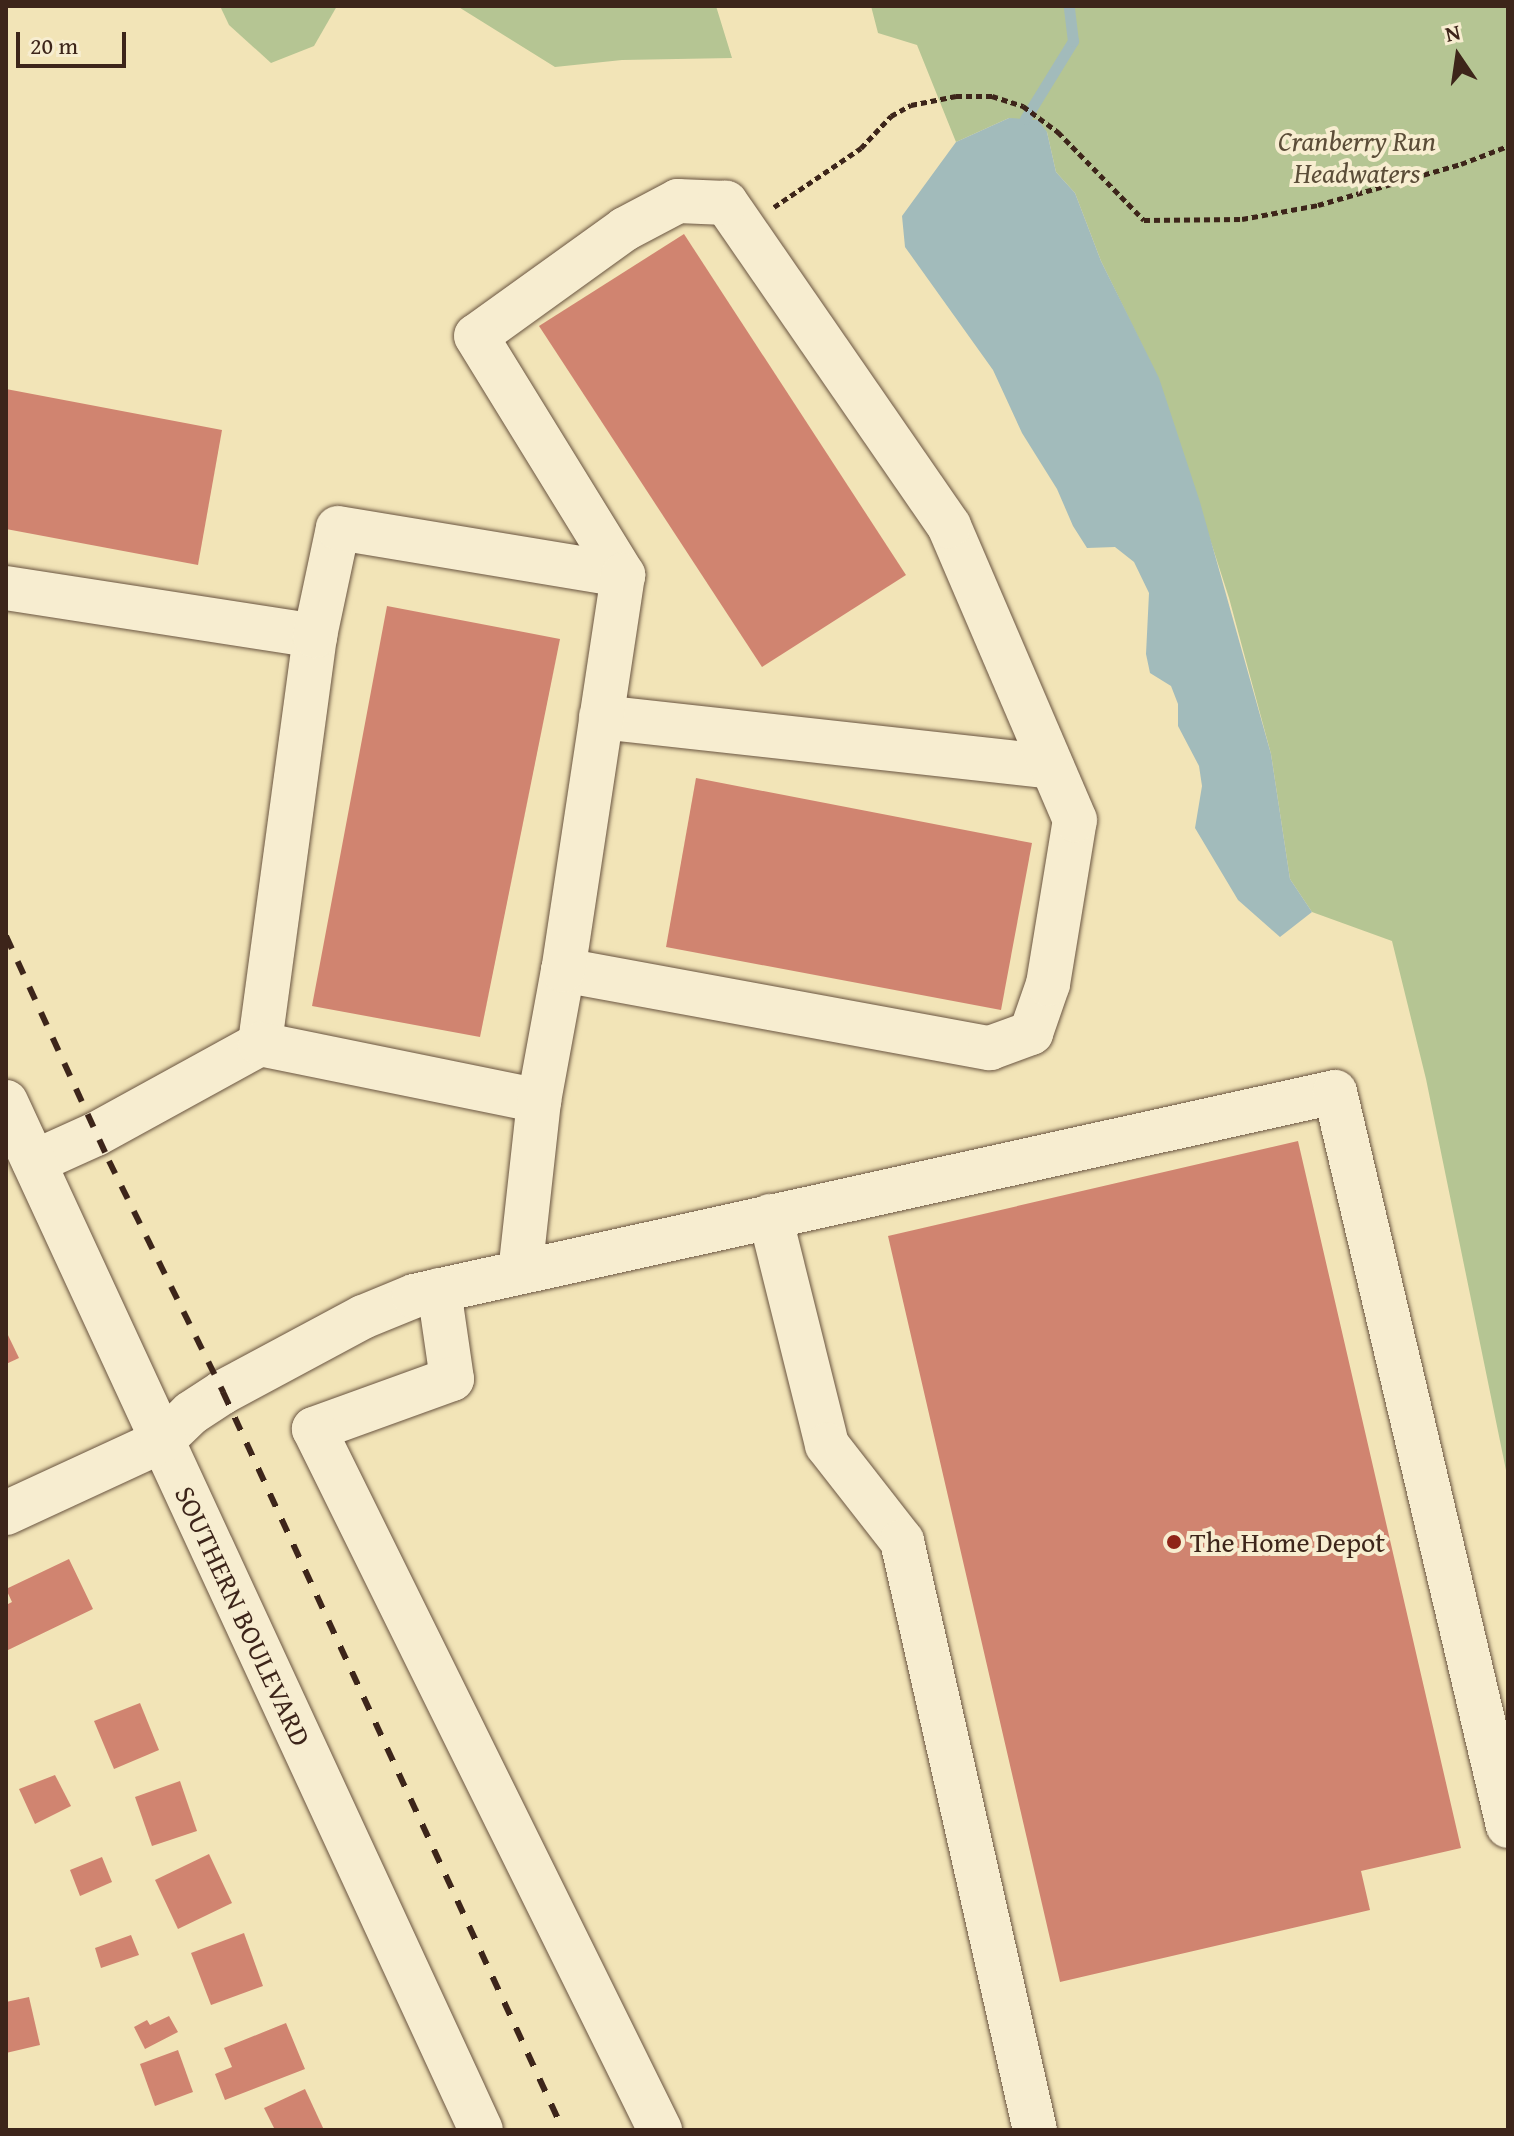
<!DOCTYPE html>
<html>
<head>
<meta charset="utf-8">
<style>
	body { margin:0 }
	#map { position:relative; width:1514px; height:2136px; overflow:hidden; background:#f2e4b7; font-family:"Gentium Book Plus",serif }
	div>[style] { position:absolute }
	.green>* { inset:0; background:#b5c593 }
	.water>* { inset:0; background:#a2bbbb }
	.stream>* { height:11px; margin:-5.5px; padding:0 5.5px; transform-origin:5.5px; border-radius:5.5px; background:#a2bbbb }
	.building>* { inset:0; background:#d08470 }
	.path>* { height:5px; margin-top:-2.5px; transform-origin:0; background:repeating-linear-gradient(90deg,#3d251a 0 6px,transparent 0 10px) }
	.roads { filter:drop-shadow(0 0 2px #6a5541) drop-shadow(0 0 2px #6a5541) }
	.minor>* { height:44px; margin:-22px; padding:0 22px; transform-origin:22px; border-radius:22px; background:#f7edd0 }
	.rail>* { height:6px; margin-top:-3px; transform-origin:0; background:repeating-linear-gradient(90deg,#3d251a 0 14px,transparent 0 28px) }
	.dots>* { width:22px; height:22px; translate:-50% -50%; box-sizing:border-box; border:4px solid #f7edd0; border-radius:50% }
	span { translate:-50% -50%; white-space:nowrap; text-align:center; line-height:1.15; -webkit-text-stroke:8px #f7edd0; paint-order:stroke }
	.park-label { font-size:28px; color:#5b4d38; font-style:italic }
	.poi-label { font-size:28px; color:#3d251a }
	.left { translate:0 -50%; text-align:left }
	.street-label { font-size:28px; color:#3d251a }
	.frame { position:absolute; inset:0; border:8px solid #3d251a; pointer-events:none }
	.north { position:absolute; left:1418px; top:16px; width:80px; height:80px; -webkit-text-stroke:6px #f7edd0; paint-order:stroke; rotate:347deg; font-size:22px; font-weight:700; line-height:32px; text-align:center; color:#3d251a }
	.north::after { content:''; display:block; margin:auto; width:28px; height:36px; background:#3d251a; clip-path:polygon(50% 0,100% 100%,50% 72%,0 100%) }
	.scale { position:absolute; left:16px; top:32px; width:110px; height:36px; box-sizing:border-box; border:4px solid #3d251a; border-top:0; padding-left:10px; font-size:24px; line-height:28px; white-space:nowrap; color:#3d251a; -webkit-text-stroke:6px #f7edd0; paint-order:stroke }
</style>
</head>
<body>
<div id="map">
	<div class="green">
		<div style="clip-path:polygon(220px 6px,337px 6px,314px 46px,271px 63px,229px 25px)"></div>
		<div style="clip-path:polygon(457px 6px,716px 6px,732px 58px,622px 60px,555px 67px)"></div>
		<div style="clip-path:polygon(871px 6px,1508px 6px,1508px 1480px,1426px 1079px,1392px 941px,1312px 912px,1290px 879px,1271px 754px,1229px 598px,1158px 378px,1101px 261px,1075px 193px,1056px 172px,1047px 132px,1009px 118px,956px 142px,917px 45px,878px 33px)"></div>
	</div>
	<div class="water">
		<div style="clip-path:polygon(1009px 118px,1038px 120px,1047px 132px,1056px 172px,1075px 193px,1101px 261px,1159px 378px,1200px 502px,1271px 754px,1290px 879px,1312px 912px,1280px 937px,1238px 900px,1195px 828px,1202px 786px,1199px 766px,1178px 726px,1178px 704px,1171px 686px,1150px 673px,1146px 654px,1149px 593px,1134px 562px,1115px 547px,1087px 548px,1073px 526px,1057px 489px,1022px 433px,993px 370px,905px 247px,902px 216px,956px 142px)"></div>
	</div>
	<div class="stream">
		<div style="left:1025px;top:119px;width:92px;rotate:-58.4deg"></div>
		<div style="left:1073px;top:41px;width:35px;rotate:-97deg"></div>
	</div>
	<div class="building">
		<div style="clip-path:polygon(684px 234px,906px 575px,762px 667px,539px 326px)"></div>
		<div style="clip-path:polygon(6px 389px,222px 430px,198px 565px,6px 529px)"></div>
		<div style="clip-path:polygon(387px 606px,560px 639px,480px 1037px,312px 1006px)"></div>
		<div style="clip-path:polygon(696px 778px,1032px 843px,1001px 1010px,666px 947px)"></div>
		<div style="clip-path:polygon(1298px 1141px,1461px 1848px,1361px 1871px,1370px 1910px,1060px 1982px,888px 1236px)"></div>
		<div style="clip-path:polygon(6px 1331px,19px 1358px,6px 1364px)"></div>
		<div style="clip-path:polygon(69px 1559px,93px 1609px,6px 1651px,6px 1605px,12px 1602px,6px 1589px)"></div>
		<div style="clip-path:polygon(140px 1703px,159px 1750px,114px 1769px,94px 1721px)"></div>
		<div style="clip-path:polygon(55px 1775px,71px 1806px,35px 1824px,19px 1789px)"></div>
		<div style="clip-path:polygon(180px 1781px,197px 1831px,152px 1846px,135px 1797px)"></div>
		<div style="clip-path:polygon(209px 1854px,232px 1903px,178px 1929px,155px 1880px)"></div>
		<div style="clip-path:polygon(102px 1857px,112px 1882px,80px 1896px,70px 1870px)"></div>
		<div style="clip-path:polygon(244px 1933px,263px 1986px,211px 2005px,191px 1953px)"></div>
		<div style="clip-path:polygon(131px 1935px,139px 1955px,101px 1968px,95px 1948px)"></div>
		<div style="clip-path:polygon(29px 1997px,40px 2045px,6px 2053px,6px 2002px)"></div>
		<div style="clip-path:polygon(169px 2016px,178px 2032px,145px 2049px,134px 2027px,147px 2020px,150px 2025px)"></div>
		<div style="clip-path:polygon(286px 2023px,305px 2069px,225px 2100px,215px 2074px,232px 2067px,224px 2048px)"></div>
		<div style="clip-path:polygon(178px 2050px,193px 2092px,155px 2106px,140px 2064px)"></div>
		<div style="clip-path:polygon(305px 2089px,324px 2130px,275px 2130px,264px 2108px)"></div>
	</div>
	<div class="path">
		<div style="left:774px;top:207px;width:105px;rotate:-34.1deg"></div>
		<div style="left:861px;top:148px;width:44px;rotate:-46.8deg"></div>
		<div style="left:891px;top:116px;width:23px;rotate:-29deg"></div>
		<div style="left:911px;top:105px;width:46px;rotate:-11.3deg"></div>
		<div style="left:956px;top:96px;width:36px"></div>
		<div style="left:992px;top:96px;width:33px;rotate:18deg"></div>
		<div style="left:1023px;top:106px;width:44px;rotate:36.6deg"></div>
		<div style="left:1058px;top:132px;width:123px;rotate:45.7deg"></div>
		<div style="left:1144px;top:220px;width:98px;rotate:-0.6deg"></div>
		<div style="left:1242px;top:219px;width:77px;rotate:-10.4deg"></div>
		<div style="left:1318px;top:205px;width:149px;rotate:-16deg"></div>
		<div style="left:1461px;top:164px;width:50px;rotate:-21deg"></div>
	</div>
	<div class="roads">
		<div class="minor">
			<div style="left:6px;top:588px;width:313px;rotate:8.8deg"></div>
			<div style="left:315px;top:636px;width:412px;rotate:97.7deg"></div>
			<div style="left:260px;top:1044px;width:187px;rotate:151.2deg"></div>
			<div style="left:96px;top:1134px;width:68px;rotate:155.7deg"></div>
			<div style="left:315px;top:636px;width:110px;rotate:-78deg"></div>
			<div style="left:338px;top:528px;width:289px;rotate:9.4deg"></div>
			<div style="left:601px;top:717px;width:453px;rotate:6.3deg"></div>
			<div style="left:260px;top:1044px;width:285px;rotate:11.5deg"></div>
			<div style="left:539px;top:1101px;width:172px;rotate:96.3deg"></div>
			<div style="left:539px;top:1101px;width:133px;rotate:-79.6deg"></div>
			<div style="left:563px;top:970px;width:434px;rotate:10.4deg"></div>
			<div style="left:990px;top:1048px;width:44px;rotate:-20.1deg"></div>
			<div style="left:1031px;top:1033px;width:52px;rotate:-70.9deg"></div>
			<div style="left:1048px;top:984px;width:166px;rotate:-80.7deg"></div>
			<div style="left:1075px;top:820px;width:320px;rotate:-113.2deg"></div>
			<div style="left:949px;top:526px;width:393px;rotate:-124.6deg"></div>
			<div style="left:726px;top:203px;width:48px;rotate:-177.6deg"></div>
			<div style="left:678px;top:201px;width:60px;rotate:152.2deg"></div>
			<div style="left:625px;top:229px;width:183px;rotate:144.3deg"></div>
			<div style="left:476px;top:336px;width:281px;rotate:58.4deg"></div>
			<div style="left:623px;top:575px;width:400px;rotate:98.6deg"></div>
			<div style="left:6px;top:1102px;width:1132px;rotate:65.2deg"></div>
			<div style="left:770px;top:1216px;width:236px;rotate:76deg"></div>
			<div style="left:827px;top:1445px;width:122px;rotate:52deg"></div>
			<div style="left:902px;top:1541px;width:604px;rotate:77.28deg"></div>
			<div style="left:439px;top:1290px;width:90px;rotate:81.7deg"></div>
			<div style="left:452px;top:1379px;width:147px;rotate:160.1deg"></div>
			<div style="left:314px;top:1429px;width:782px;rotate:63.73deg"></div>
			<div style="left:6px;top:1513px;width:172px;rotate:-24.8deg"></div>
			<div style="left:162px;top:1441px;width:40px;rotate:-44deg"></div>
			<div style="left:191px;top:1413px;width:38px;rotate:-33deg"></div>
			<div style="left:223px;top:1392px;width:159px;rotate:-28.2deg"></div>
			<div style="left:363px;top:1317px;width:55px;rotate:-22.4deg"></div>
			<div style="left:414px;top:1296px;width:943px;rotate:-12.49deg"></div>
			<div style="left:1335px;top:1092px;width:754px;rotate:76.74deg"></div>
		</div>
	</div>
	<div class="rail">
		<div style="left:6px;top:936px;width:247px;rotate:65.4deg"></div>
		<div style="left:109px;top:1161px;width:258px;rotate:63.7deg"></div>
		<div style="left:223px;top:1392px;width:813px;rotate:65.26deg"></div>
	</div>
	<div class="dots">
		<div style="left:1174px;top:1542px;background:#8f2418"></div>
	</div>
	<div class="park-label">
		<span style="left:1357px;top:157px">Cranberry Run<br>Headwaters</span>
	</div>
	<div class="poi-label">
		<span class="left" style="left:1190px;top:1542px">The Home Depot</span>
	</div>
	<div class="street-label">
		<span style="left:243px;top:1616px;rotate:65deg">SOUTHERN BOULEVARD</span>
	</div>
	<div class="frame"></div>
	<div class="north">N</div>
	<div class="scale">20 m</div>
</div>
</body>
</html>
